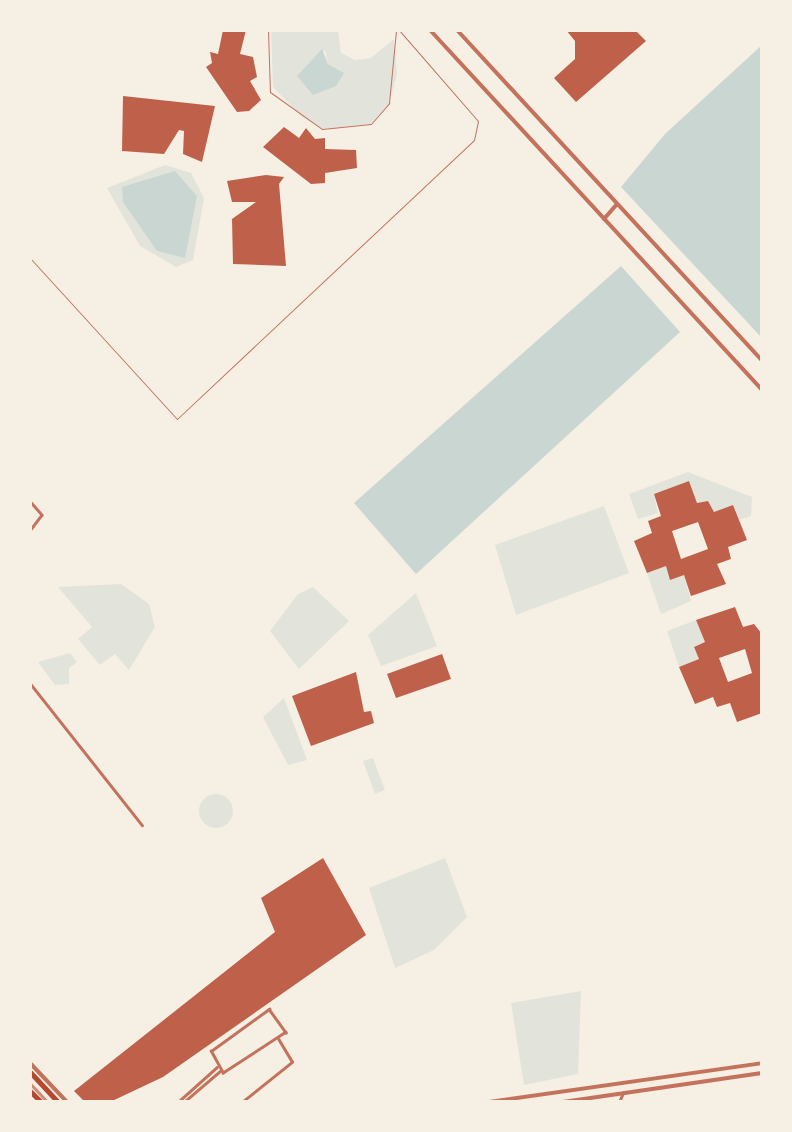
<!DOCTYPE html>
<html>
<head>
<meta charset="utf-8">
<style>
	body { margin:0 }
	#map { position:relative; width:792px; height:1132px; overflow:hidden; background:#f6efe4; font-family:"Varela Round",sans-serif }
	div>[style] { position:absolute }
	.green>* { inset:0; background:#e2e4dc }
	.round { border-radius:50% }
	.water>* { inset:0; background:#c9d6d2 }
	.building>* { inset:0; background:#bf614a }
	.service>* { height:1px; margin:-0.5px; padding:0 0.5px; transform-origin:0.5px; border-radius:0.5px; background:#c5725c }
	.minor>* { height:2.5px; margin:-1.25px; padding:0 1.25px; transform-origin:1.25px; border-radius:1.25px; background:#c5725c }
	.tertiary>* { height:4px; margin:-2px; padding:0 2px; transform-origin:2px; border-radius:2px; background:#c5725c }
	.primary>* { height:5px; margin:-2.5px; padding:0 2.5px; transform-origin:2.5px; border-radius:2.5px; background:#b5482f }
	.rail>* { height:2.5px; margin:-1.25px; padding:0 1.25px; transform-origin:1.25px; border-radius:1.25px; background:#cf8b77 }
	span { translate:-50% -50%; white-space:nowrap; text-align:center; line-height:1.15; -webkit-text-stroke:9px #f6efe4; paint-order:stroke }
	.frame { position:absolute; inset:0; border:32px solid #f6efe4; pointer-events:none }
</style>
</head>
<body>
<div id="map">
	<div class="green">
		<div style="clip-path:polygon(evenodd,271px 30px,338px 30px,341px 53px,355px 60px,371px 58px,394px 39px,397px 74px,389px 103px,371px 124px,323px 129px,302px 117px,273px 87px,271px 30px,325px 50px,328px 64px,344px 73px,321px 86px,298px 76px,325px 50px)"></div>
		<div style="clip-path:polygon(165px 165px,191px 173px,204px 198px,193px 260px,176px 267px,140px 246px,107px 188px)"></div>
		<div style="clip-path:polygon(688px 472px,752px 497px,751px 516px,739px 520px,733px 505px,714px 512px,708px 501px,697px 503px,689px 481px,654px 494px,658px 513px,638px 519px,629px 494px)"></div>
		<div style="clip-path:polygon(604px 506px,629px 573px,516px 615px,495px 545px)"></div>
		<div style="clip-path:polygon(666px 566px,684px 575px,691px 601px,661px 614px,647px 573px)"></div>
		<div style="clip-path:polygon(121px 584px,149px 604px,155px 627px,129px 670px,115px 654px,100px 665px,78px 639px,92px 627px,58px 587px)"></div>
		<div style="clip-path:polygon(313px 587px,349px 621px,299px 669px,270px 631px,298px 594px)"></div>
		<div style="clip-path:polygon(416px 593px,437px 646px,381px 666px,368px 635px)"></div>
		<div style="clip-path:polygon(696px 620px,705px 642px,694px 647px,699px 659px,679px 667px,667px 631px)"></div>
		<div style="clip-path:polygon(70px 653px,77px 662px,69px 668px,69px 684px,55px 685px,38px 662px)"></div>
		<div style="clip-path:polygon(284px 698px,307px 760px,288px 765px,263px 717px)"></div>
		<div style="clip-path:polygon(373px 758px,385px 790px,375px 794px,363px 761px)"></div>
		<div class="round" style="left:199px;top:794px;width:34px;height:34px"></div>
		<div style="clip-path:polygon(445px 858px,467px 917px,434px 950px,395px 968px,369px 888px)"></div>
		<div style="clip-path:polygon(581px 991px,578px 1074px,524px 1085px,511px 1003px)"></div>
	</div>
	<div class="water">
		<div style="clip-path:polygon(762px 45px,762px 338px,621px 187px,665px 134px)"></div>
		<div style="clip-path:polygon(322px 49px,328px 64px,344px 73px,336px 86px,313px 95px,297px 76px)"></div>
		<div style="clip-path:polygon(175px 171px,197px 196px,185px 258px,157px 251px,123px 202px,122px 187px)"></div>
		<div style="clip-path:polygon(621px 266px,680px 332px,416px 574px,354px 503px)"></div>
	</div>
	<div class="building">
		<div style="clip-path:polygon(223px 30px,246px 30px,240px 54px,253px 57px,257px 77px,250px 81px,261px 100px,249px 111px,237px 112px,206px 67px,212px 63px,210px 52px,218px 54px)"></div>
		<div style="clip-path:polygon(566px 30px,635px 30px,646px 41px,576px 102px,554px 78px,575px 59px,575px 41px)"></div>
		<div style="clip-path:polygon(123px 96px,215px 106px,202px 162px,183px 154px,184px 131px,179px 130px,164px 154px,122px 151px)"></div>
		<div style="clip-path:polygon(284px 127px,299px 138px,306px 128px,315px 139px,325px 138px,325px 149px,356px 150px,357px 168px,325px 173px,325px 183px,311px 184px,263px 147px)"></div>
		<div style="clip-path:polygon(266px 175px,284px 177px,279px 184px,286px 266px,233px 264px,232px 219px,256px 202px,232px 202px,227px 181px)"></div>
		<div style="clip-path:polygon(evenodd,689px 481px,697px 503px,708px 501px,714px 512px,733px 505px,747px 540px,728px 547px,731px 559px,717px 564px,726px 584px,691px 596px,684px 575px,670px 580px,666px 566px,647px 573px,634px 541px,652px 533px,648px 521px,661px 516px,654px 494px,689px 481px,698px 522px,708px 549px,681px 559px,672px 531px,698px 522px)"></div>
		<div style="clip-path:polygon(evenodd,735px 607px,743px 627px,754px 624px,762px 634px,762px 713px,737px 722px,730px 703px,717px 707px,713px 697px,695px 704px,679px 667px,699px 659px,694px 647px,705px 642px,696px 620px,735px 607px,745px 649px,752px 673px,728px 682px,719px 658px,745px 649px)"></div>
		<div style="clip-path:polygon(442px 654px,451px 679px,396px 698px,387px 674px)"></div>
		<div style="clip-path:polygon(356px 672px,364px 712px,371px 711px,374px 723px,311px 746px,292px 696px)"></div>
		<div style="clip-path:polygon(323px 858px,366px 935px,163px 1077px,110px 1102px,85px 1102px,74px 1091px,275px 932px,261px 898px)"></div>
	</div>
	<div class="service">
		<div style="left:268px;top:30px;width:62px;rotate:88.2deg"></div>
		<div style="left:270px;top:92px;width:64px;rotate:35.4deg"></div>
		<div style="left:322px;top:129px;width:49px;rotate:-5.8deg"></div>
		<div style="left:371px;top:124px;width:28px;rotate:-49deg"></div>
		<div style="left:389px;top:103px;width:73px;rotate:-84.5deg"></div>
		<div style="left:30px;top:258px;width:218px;rotate:47.6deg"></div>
		<div style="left:177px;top:419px;width:407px;rotate:-43.2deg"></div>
		<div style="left:474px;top:140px;width:19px;rotate:-78deg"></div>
		<div style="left:478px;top:121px;width:121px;rotate:-131deg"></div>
	</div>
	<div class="minor">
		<div style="left:30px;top:501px;width:18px;rotate:49deg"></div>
		<div style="left:42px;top:515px;width:20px;rotate:127deg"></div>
		<div style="left:30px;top:683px;width:181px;rotate:51.7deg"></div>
		<div style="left:269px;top:1009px;width:29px;rotate:54deg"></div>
		<div style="left:286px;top:1032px;width:75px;rotate:146.9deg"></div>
		<div style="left:223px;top:1073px;width:25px;rotate:-119deg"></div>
		<div style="left:211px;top:1051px;width:72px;rotate:-35.9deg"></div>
		<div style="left:178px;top:1102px;width:52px;rotate:-41.9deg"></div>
		<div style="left:184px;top:1102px;width:48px;rotate:-40.7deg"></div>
		<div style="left:242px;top:1102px;width:64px;rotate:-38.7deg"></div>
		<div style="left:292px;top:1062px;width:26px;rotate:-121deg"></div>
		<div style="left:619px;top:1102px;width:10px;rotate:-66deg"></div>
	</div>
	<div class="tertiary">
		<div style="left:430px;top:30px;width:490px;rotate:47.3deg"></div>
		<div style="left:457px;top:30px;width:450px;rotate:47.3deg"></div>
		<div style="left:604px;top:219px;width:18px;rotate:-49deg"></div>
		<div style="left:30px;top:1063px;width:54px;rotate:46.5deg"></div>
		<div style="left:30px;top:1101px;width:1px;rotate:45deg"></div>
		<div style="left:489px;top:1102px;width:276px;rotate:-8.1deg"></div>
		<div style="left:563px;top:1102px;width:201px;rotate:-8.3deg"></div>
	</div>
	<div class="primary">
		<div style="left:30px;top:1072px;width:41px;rotate:47deg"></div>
		<div style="left:30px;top:1091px;width:16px;rotate:45deg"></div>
	</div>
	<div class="rail">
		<div style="left:30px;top:1083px;width:26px;rotate:47deg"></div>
	</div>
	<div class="frame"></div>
</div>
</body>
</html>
